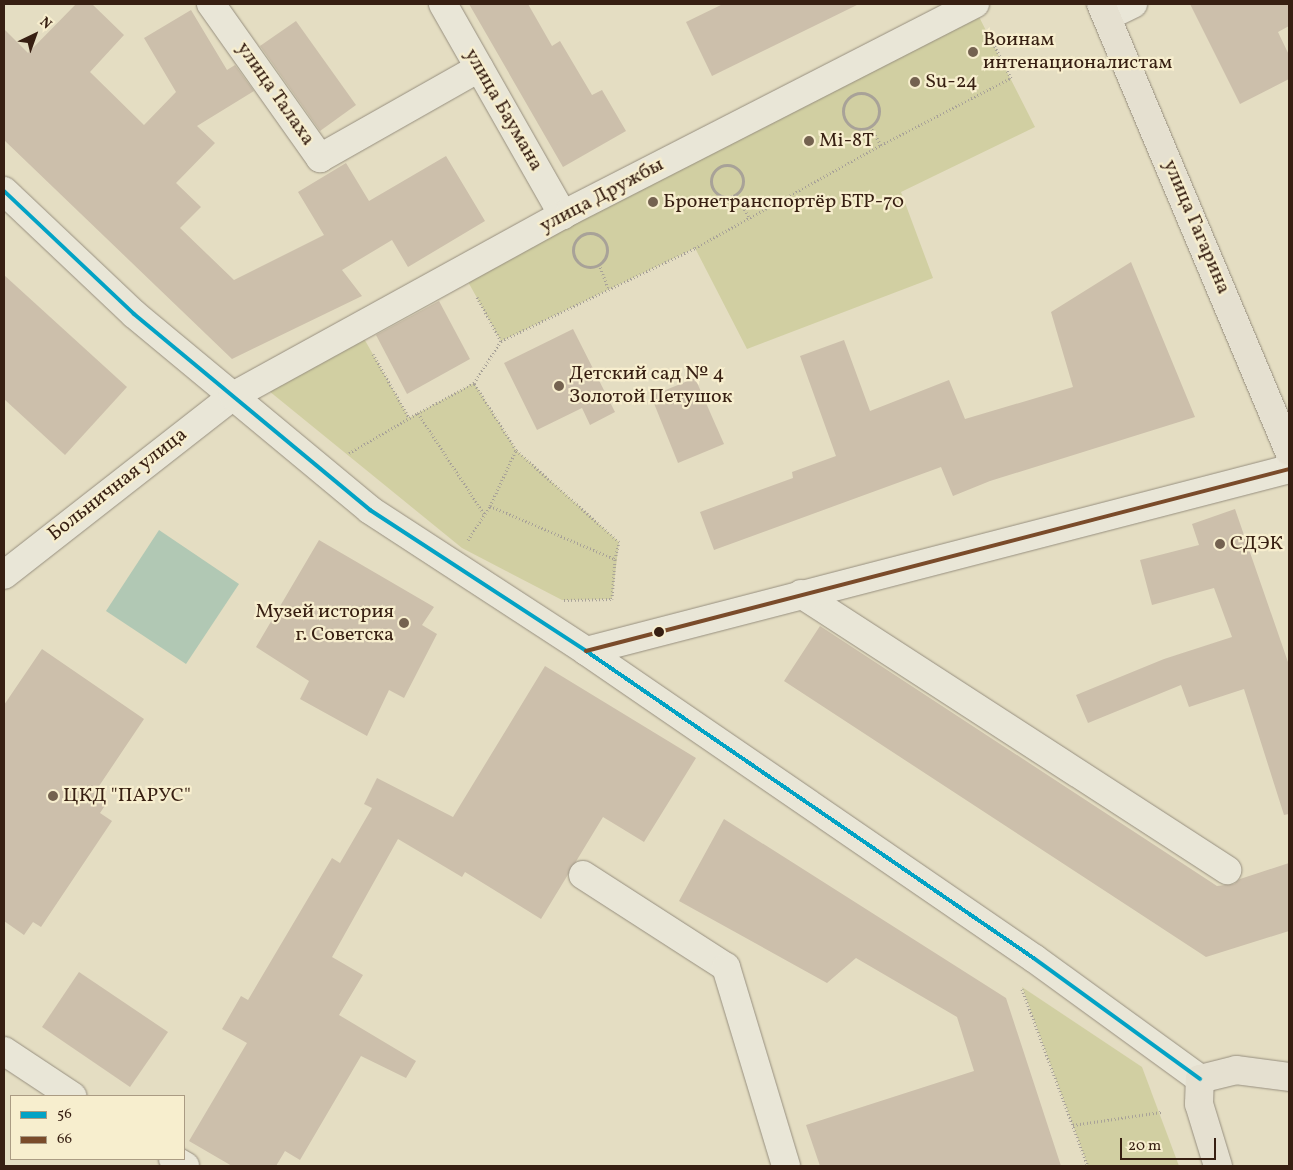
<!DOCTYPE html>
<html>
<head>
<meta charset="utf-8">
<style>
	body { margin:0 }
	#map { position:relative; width:1293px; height:1170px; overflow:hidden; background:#e4ddc2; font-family:Vollkorn,serif }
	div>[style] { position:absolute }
	.green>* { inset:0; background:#d1cfa2 }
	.water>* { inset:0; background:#b1c8b4 }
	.building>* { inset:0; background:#ccbfab }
	.path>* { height:3px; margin-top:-1.5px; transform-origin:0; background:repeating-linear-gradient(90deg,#a8a298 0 1px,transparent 0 3.5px) }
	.path>.ring { margin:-1.5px; padding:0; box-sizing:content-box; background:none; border:3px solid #a8a298; border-radius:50% }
	.roads { filter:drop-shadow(0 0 1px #978f7f) drop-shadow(0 0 1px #978f7f) }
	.minor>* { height:28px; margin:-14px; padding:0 14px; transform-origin:14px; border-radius:14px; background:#e9e6d7 }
	.major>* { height:28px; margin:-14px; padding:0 14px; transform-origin:14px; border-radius:14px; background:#e5e0d0 }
	.bus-1>* { height:4px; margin:-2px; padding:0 2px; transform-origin:2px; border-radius:2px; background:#03a2c5 }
	.bus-2>* { height:4px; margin:-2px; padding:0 2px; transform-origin:2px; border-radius:2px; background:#7a4b2a }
	.dots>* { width:14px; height:14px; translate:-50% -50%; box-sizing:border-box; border:2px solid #f7eece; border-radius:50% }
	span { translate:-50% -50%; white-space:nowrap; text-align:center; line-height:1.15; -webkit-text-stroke:4.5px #f7eece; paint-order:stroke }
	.poi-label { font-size:20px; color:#371f12 }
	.left { translate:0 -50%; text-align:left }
	.right { translate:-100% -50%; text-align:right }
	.street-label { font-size:20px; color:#371f12 }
	.frame { position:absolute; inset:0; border:5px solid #371f12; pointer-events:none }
	.legend { position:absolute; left:10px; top:1095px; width:175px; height:65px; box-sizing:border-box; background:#f7eece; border:1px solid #aa9b83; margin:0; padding:6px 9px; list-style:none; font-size:15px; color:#371f12 }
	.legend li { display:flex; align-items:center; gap:10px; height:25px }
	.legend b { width:25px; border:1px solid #aa9b83 }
	.north { position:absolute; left:10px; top:10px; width:50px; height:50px; -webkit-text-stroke:4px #f7eece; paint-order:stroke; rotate:42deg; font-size:14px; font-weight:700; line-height:20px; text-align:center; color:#371f12 }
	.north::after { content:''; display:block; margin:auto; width:18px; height:22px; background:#371f12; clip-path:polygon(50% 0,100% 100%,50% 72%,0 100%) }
	.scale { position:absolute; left:1120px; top:1138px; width:96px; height:22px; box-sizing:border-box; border:2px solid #371f12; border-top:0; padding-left:6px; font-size:15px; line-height:18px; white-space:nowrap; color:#371f12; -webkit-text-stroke:4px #f7eece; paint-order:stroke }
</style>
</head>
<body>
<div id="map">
	<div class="green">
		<div style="clip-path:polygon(973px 5px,1035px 127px,901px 192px,933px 278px,747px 349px,695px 248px,501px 341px,462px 271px)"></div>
		<div style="clip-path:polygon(358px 328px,409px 418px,474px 383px,516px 450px,619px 542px,612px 599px,562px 600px,462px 548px,258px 382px)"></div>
		<div style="clip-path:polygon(1022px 987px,1142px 1067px,1179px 1166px,1088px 1166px)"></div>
	</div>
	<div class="water">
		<div style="clip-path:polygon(159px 530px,239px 584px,186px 664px,106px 611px)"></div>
	</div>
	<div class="building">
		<div style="clip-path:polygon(76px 4px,92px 4px,124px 35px,90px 72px,144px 125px,176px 92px,144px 38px,191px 10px,227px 70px,235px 65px,254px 91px,197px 126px,215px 143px,176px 183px,201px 207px,180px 228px,234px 280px,324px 235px,298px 192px,346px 163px,369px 201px,446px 156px,485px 221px,408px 267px,392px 240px,342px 270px,362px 296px,232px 359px,4px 140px,4px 29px,28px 53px)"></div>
		<div style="clip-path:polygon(469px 4px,528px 4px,552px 46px,560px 41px,592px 95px,602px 90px,626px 131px,563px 167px)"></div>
		<div style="clip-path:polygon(723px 4px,859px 4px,712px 76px,686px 22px)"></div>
		<div style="clip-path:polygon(1190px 4px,1289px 4px,1289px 26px,1278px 32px,1289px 55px,1289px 79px,1240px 104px)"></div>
		<div style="clip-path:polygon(296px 21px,356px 105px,320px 131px,260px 46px)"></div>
		<div style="clip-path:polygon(1131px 262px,1195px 417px,990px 481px,953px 496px,941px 467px,714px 550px,700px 512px,793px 478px,792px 472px,836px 456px,800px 356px,844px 340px,870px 411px,949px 380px,965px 419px,1073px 387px,1051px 312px)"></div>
		<div style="clip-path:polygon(4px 275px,127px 387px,65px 455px,4px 399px)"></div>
		<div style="clip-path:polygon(439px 301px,470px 359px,407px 394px,376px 335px)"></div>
		<div style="clip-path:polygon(573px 329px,615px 412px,590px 425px,582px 408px,537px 430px,504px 363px)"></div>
		<div style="clip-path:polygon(695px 378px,724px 444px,678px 463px,651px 396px)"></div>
		<div style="clip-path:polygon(1235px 509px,1289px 665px,1289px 814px,1284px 815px,1244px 689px,1189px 707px,1181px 685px,1088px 723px,1076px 695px,1164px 659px,1232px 637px,1214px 588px,1152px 605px,1140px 560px,1199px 545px,1192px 524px)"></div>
		<div style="clip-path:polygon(319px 540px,434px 607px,422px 625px,437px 634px,404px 698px,389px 690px,367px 736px,300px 699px,309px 681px,256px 647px)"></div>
		<div style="clip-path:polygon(820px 626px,1217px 886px,1234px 884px,1240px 879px,1289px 863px,1289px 931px,1206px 957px,784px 681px)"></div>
		<div style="clip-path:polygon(42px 649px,144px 719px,95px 792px,108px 801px,100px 813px,112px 821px,41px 927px,33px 922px,24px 935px,4px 921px,4px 705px)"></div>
		<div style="clip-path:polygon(545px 666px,696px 758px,644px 842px,603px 817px,541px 919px,465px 872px,462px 877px,398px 839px,332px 957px,363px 975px,339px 1015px,416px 1061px,406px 1078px,361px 1056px,300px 1160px,285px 1151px,276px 1166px,232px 1166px,189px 1141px,247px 1043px,222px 1029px,241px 996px,248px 1000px,332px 858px,340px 863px,372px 808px,364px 804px,377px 778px,453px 817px)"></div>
		<div style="clip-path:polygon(724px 819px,1006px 998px,1061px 1166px,820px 1166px,806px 1125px,974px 1071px,957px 1017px,856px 958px,827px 983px,679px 901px)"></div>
		<div style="clip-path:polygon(79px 972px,168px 1032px,130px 1087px,42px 1027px)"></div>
	</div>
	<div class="path">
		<div class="ring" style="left:843px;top:93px;width:33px;height:33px"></div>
		<div style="left:870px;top:126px;width:22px;rotate:60deg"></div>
		<div class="ring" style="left:711px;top:165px;width:29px;height:29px"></div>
		<div style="left:736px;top:194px;width:26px;rotate:61deg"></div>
		<div class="ring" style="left:573px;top:233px;width:31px;height:31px"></div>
		<div style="left:599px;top:264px;width:25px;rotate:69deg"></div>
		<div style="left:501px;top:341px;width:215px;rotate:-25.6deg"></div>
		<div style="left:695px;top:248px;width:213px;rotate:-29deg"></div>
		<div style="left:881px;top:145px;width:146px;rotate:-27.3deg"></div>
		<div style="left:1011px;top:78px;width:53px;rotate:-117.1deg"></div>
		<div style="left:373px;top:354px;width:73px;rotate:60.6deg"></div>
		<div style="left:474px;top:383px;width:50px;rotate:-57.3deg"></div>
		<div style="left:501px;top:341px;width:50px;rotate:-118.6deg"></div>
		<div style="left:349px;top:453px;width:80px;rotate:-30.1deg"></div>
		<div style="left:490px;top:506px;width:136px;rotate:23deg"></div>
		<div style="left:615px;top:559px;width:17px;rotate:-77deg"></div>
		<div style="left:619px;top:542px;width:138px;rotate:-138.2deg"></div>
		<div style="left:468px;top:540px;width:40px;rotate:-57.1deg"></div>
		<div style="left:490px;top:506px;width:62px;rotate:-65.1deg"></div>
		<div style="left:516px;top:450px;width:79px;rotate:-122.1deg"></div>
		<div style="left:474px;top:383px;width:64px;rotate:151.8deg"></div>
		<div style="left:418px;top:413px;width:121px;rotate:56.8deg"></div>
		<div style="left:564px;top:600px;width:48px;rotate:-1.2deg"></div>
		<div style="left:612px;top:599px;width:40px;rotate:-85.7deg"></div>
		<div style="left:1022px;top:989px;width:189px;rotate:69.6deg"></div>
		<div style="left:1073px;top:1125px;width:89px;rotate:-8.4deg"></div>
	</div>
	<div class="roads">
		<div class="minor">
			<div style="left:211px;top:4px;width:189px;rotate:54.7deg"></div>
			<div style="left:320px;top:158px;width:183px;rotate:-29.5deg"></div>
			<div style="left:443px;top:4px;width:243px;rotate:60.4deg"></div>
			<div style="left:1108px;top:16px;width:28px;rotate:-26deg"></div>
			<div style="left:4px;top:191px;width:179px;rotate:43.4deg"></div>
			<div style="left:134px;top:314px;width:307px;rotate:39.7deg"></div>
			<div style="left:370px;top:510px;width:258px;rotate:33.1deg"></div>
			<div style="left:586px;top:651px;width:544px;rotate:34.45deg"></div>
			<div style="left:1035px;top:959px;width:204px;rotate:36deg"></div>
			<div style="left:4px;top:575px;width:291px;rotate:-38deg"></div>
			<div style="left:233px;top:396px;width:384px;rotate:-28.8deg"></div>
			<div style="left:570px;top:211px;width:455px;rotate:-27.1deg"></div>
			<div style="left:801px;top:594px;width:508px;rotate:32.94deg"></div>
			<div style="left:586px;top:651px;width:726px;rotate:-14.51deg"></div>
			<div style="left:583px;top:875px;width:170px;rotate:32.8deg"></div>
			<div style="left:726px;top:967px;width:208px;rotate:73.2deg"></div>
			<div style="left:4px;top:1051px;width:82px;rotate:33.5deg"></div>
			<div style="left:173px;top:1159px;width:14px;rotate:30deg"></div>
		</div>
		<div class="major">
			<div style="left:1101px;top:4px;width:485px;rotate:67.2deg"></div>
			<div style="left:1218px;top:1166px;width:65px;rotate:-107deg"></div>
			<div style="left:1199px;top:1104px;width:25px;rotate:-88deg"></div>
			<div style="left:1200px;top:1079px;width:37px;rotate:-14deg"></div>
			<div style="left:1236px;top:1070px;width:53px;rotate:7.5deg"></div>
		</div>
	</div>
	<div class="bus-1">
		<div style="left:4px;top:191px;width:179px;rotate:43.4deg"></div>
		<div style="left:134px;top:314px;width:307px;rotate:39.7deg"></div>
		<div style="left:370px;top:510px;width:258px;rotate:33.1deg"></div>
		<div style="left:586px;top:651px;width:544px;rotate:34.45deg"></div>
		<div style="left:1035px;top:959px;width:204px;rotate:36deg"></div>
	</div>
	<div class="bus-2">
		<div style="left:586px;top:651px;width:726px;rotate:-14.51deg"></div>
	</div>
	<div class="dots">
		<div style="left:973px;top:52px;background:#746250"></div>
		<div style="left:915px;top:82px;background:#746250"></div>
		<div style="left:809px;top:141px;background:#746250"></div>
		<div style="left:653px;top:202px;background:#746250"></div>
		<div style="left:559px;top:386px;background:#746250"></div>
		<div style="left:1220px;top:544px;background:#746250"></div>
		<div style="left:404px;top:623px;background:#746250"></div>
		<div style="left:659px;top:632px;background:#371f12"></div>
		<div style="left:53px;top:796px;background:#746250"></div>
	</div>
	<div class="poi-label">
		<span class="left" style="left:983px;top:52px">Воинам<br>интенационалистам</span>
		<span class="left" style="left:925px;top:82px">Su-24</span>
		<span class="left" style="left:819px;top:141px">Mi-8T</span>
		<span class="left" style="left:663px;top:202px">Бронетранспортёр БТР-70</span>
		<span class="left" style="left:569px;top:386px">Детский сад № 4<br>Золотой Петушок</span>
		<span class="left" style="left:1230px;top:544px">СДЭК</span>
		<span class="right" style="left:394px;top:624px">Музей история<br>г. Советска</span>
		<span class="left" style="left:63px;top:796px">ЦКД "ПАРУС"</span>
	</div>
	<div class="street-label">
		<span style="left:275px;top:94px;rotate:55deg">улица Талаха</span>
		<span style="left:503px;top:110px;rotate:60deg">улица Баумана</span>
		<span style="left:602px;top:196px;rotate:-28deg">улица Дружбы</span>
		<span style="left:1196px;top:227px;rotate:67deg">улица Гагарина</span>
		<span style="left:118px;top:485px;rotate:-38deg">Больничная улица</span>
	</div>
	<div class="frame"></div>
	<ul class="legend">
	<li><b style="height:6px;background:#03a2c5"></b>56</li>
	<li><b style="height:6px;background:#7a4b2a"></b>66</li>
	</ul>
	<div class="north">N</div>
	<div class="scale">20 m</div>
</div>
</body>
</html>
